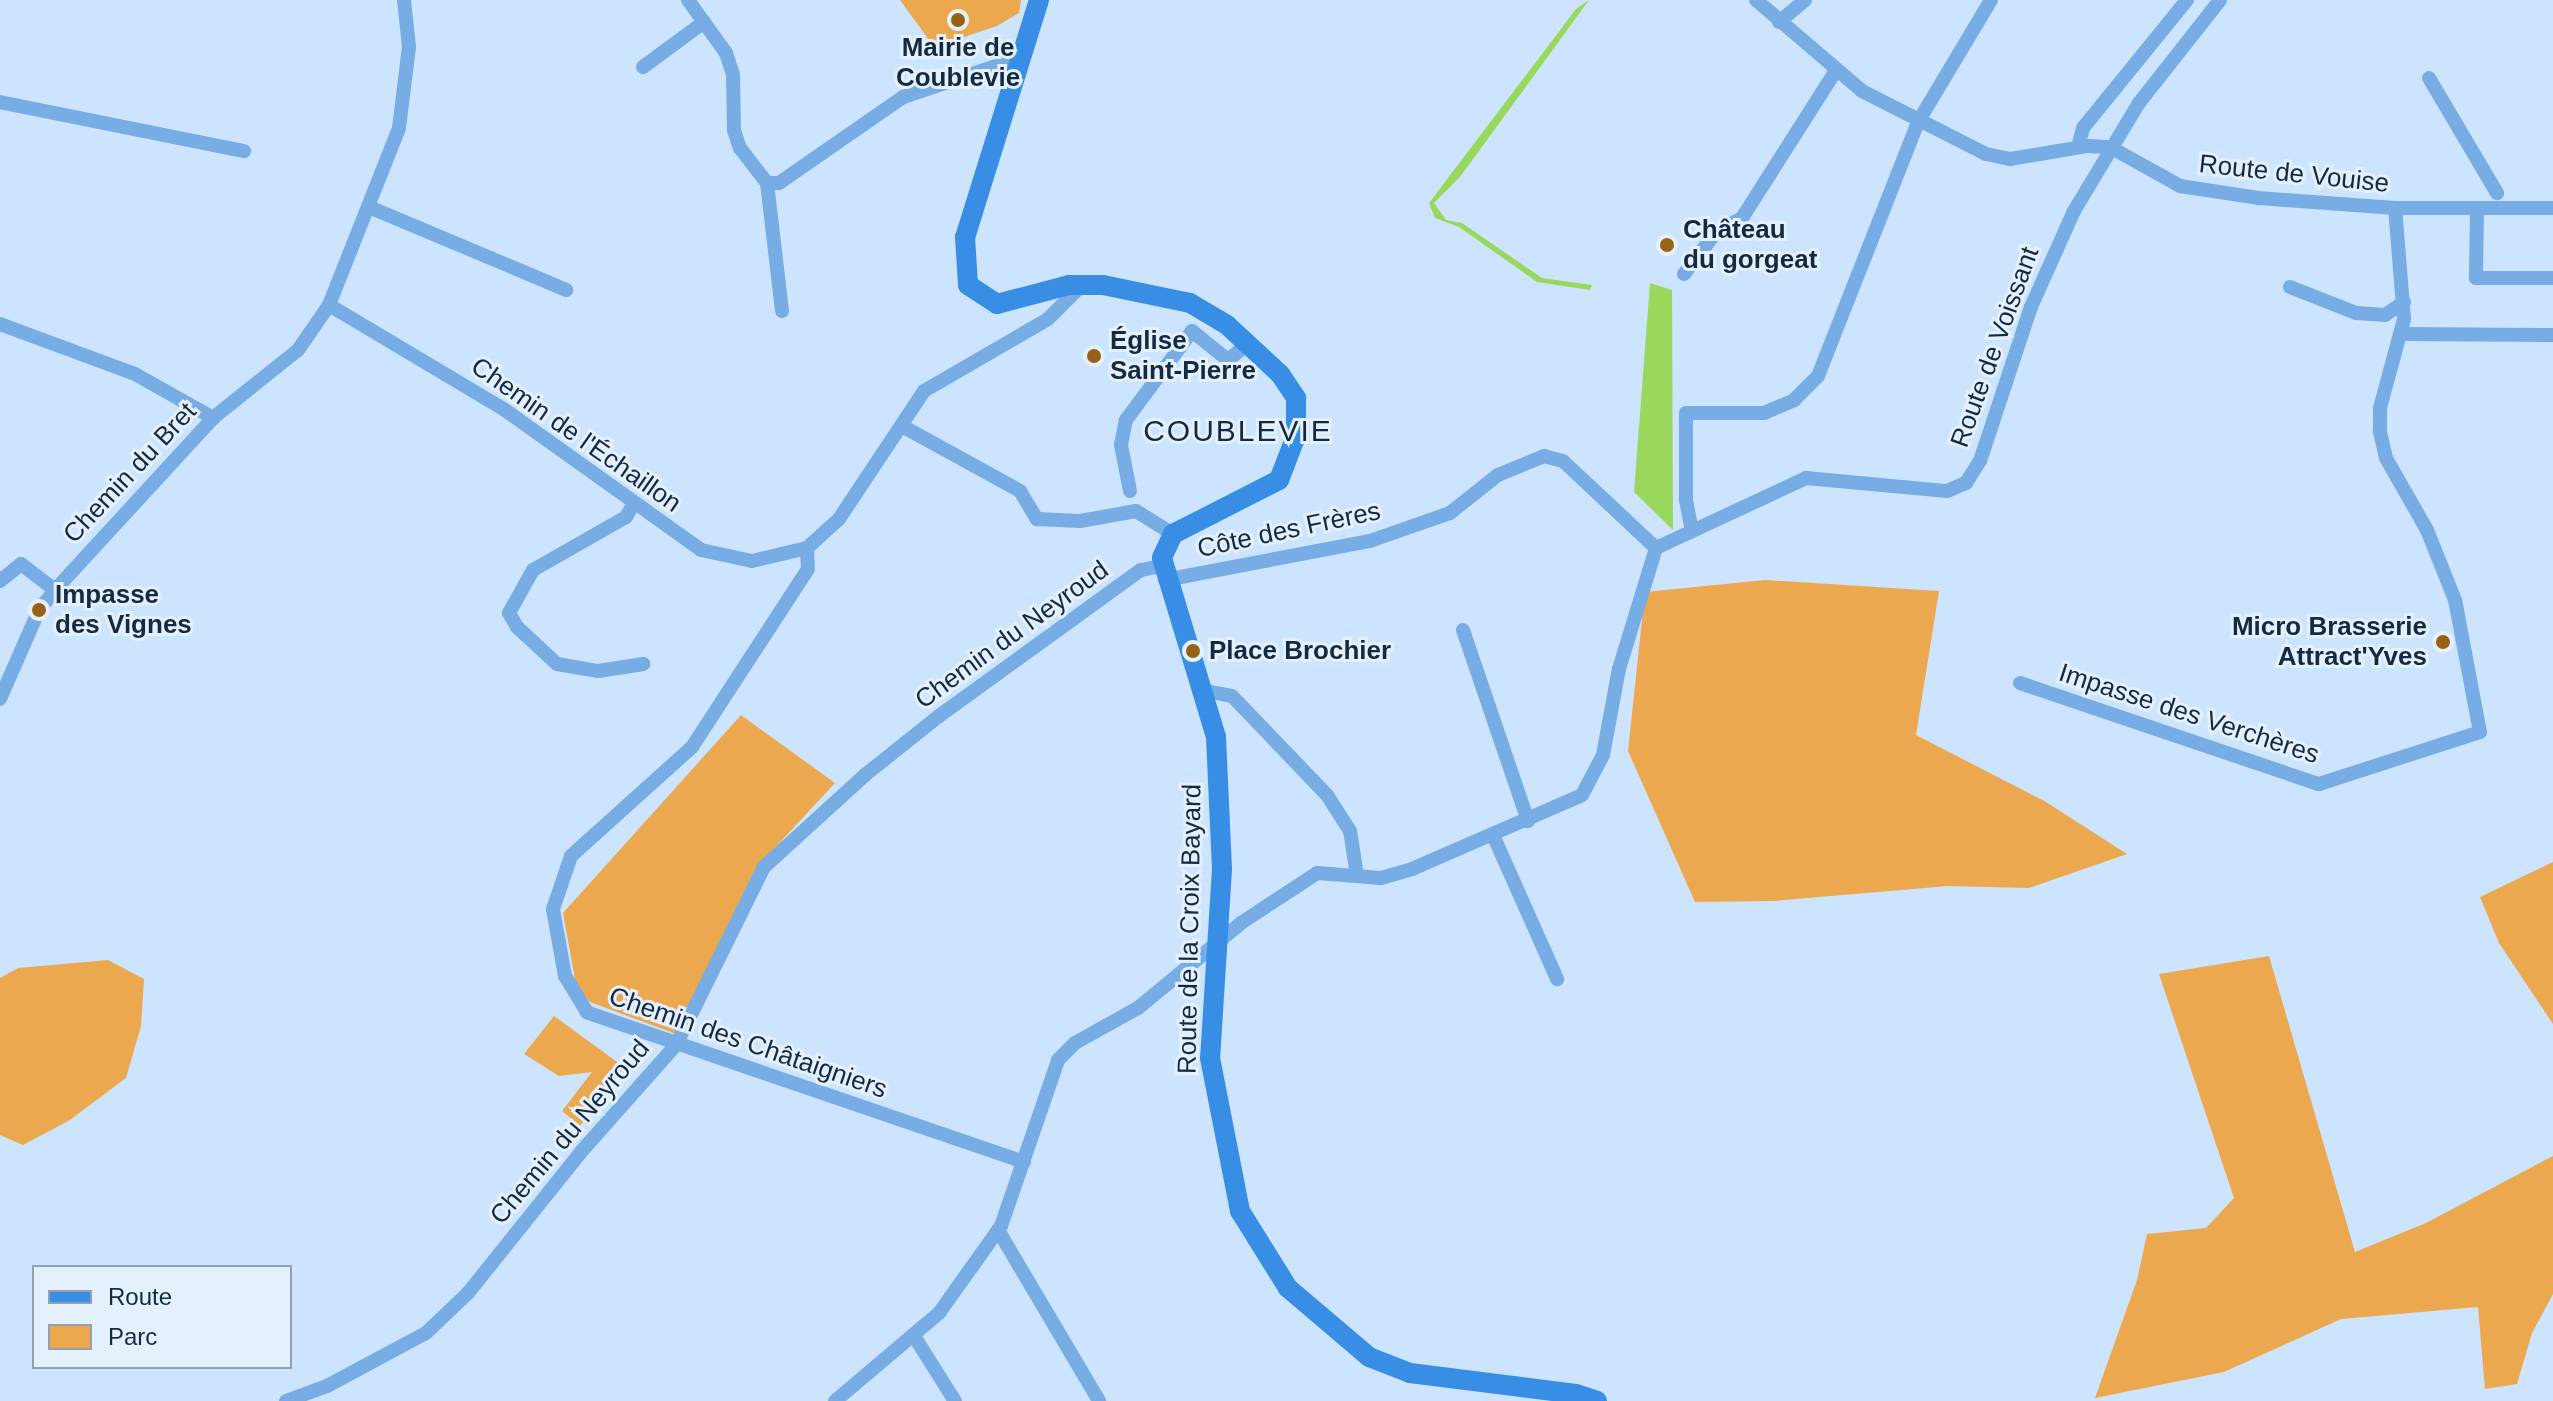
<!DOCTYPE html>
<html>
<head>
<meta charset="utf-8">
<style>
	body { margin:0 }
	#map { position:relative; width:2553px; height:1401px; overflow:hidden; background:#cde4fe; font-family:Arial,sans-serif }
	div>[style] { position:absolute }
	.green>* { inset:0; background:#eca84e }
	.water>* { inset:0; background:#9ad75d }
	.street>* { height:14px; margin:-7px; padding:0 7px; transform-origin:7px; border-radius:7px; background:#77ace5 }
	.secondary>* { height:20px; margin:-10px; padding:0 10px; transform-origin:10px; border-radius:10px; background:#378ee4 }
	.dots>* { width:22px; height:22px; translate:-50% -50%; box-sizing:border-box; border:4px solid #e5f0fd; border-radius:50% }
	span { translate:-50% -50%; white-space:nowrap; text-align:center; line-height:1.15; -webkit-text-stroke:6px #e5f0fd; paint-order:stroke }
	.poi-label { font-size:26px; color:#132a42; font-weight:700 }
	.left { translate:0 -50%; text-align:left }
	.right { translate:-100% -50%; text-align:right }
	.street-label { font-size:26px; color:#132a42 }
	.quarter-label { font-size:30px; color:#132a42; letter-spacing:2px }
	.legend { position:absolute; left:32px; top:1265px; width:260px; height:104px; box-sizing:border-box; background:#e5f0fd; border:2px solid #91a1b2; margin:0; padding:10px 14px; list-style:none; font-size:24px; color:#132a42 }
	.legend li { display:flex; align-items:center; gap:16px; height:40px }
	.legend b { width:40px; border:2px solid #91a1b2 }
</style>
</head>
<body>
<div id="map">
	<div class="green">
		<div style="clip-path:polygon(900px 0,1021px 0,1019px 13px,997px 26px,934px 47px)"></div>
		<div style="clip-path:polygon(1765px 580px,1939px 591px,1916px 735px,2046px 802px,2127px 854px,2029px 888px,1948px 886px,1773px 901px,1695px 902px,1628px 751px,1645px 592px)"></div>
		<div style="clip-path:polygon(741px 715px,835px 783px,760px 864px,676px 1034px,590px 1002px,576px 985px,563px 913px)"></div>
		<div style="clip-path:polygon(2553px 862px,2553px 1024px,2499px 943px,2480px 897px)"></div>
		<div style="clip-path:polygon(2269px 956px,2355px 1252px,2426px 1223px,2553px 1156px,2553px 1294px,2532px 1333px,2517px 1384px,2485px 1389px,2478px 1307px,2341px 1319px,2224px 1372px,2095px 1398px,2137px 1280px,2147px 1234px,2206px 1228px,2234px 1198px,2159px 974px)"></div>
		<div style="clip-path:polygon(108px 960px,144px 979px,141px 1026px,126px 1078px,70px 1120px,23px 1145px,0 1135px,0 978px,18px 968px)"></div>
		<div style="clip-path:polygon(554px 1016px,624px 1067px,580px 1126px,562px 1111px,592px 1072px,559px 1076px,524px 1054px)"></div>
	</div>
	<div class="water">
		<div style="clip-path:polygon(1589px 0,1460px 177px,1434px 203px,1446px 220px,1462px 223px,1542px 278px,1592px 285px,1590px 290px,1537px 282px,1459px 227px,1435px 218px,1429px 203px,1576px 9px)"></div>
		<div style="clip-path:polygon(1650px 283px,1672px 290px,1673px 530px,1634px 492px)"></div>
	</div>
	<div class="street">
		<div style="left:688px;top:0;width:65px;rotate:54.4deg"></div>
		<div style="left:726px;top:53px;width:22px;rotate:72deg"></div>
		<div style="left:733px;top:74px;width:56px;rotate:89deg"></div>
		<div style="left:734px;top:130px;width:19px;rotate:72deg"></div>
		<div style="left:740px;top:148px;width:44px;rotate:52.4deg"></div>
		<div style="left:767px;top:183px;width:12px"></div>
		<div style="left:779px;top:183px;width:151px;rotate:-34.7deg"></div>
		<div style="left:903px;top:97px;width:123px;rotate:-18.4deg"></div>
		<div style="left:1756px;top:0;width:140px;rotate:40.6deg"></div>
		<div style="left:1862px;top:91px;width:139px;rotate:26.9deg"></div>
		<div style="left:1986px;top:154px;width:25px;rotate:12deg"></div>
		<div style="left:2010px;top:159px;width:79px;rotate:-9.5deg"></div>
		<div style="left:2088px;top:146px;width:22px;rotate:3deg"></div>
		<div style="left:2110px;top:147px;width:80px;rotate:29.1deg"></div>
		<div style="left:2180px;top:186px;width:79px;rotate:8.7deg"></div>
		<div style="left:2258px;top:198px;width:137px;rotate:4.2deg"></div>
		<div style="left:2395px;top:208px;width:158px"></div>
		<div style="left:1779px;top:22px;width:34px;rotate:-40deg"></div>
		<div style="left:643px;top:67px;width:76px;rotate:-36.4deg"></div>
		<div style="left:2429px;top:78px;width:134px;rotate:59.4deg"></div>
		<div style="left:0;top:102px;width:249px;rotate:11.4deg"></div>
		<div style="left:2078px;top:147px;width:20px;rotate:-75deg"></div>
		<div style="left:2083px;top:128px;width:165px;rotate:-50.9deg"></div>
		<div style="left:767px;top:183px;width:129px;rotate:83.3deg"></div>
		<div style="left:369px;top:207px;width:214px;rotate:22.8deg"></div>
		<div style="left:2477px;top:211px;width:67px;rotate:90.9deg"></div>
		<div style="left:2476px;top:278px;width:77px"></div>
		<div style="left:1684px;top:274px;width:54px;rotate:-52.5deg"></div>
		<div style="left:1717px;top:231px;width:28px;rotate:-27deg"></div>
		<div style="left:1742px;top:218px;width:173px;rotate:-57.5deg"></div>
		<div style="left:2290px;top:287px;width:71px;rotate:21.5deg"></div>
		<div style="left:2356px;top:313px;width:29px;rotate:4deg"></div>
		<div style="left:2385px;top:315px;width:23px;rotate:-34deg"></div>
		<div style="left:329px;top:305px;width:205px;rotate:30.8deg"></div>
		<div style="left:505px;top:410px;width:241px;rotate:35.5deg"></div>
		<div style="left:701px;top:550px;width:52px;rotate:12.2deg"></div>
		<div style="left:752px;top:561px;width:57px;rotate:-13.3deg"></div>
		<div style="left:0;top:324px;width:144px;rotate:20.3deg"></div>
		<div style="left:135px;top:374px;width:90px;rotate:29.4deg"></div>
		<div style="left:2401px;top:334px;width:152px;rotate:0.4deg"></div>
		<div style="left:902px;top:426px;width:135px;rotate:28.8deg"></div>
		<div style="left:1020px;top:491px;width:33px;rotate:59deg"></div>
		<div style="left:1037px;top:519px;width:43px;rotate:2.7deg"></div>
		<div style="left:1080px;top:521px;width:57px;rotate:-10.1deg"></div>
		<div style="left:1136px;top:511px;width:44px;rotate:31.9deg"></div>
		<div style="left:1130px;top:491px;width:47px;rotate:-101.1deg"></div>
		<div style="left:1121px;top:445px;width:25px;rotate:-79deg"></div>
		<div style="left:1126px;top:420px;width:111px;rotate:-53.4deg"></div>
		<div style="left:1192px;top:331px;width:46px;rotate:38.9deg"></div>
		<div style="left:1228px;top:360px;width:26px;rotate:-39deg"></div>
		<div style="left:633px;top:505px;width:14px;rotate:120deg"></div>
		<div style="left:626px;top:517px;width:107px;rotate:150.3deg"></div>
		<div style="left:533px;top:570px;width:49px;rotate:119.2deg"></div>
		<div style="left:509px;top:613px;width:16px;rotate:60deg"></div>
		<div style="left:517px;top:627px;width:54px;rotate:42.8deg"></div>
		<div style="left:557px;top:664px;width:42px;rotate:9.7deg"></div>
		<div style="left:598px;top:671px;width:46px;rotate:-8.8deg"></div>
		<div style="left:1692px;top:531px;width:33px;rotate:-101deg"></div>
		<div style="left:1686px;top:499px;width:86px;rotate:-90deg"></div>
		<div style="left:1686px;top:413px;width:78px"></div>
		<div style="left:1764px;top:413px;width:33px;rotate:-23deg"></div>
		<div style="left:1794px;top:400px;width:34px;rotate:-45deg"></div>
		<div style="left:1818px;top:376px;width:273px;rotate:-68.5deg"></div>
		<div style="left:1918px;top:122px;width:142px;rotate:-59.1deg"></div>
		<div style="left:1656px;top:548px;width:166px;rotate:-25deg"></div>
		<div style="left:1806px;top:478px;width:142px;rotate:5.3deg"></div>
		<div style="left:1947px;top:491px;width:21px;rotate:-23deg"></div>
		<div style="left:1966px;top:483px;width:26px;rotate:-58deg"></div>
		<div style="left:1980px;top:461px;width:162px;rotate:-71.7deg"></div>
		<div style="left:2031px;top:307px;width:105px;rotate:-65.9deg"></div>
		<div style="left:2074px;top:211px;width:126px;rotate:-59deg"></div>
		<div style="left:2139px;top:103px;width:131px;rotate:-51.8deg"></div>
		<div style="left:1165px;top:580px;width:209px;rotate:-10.8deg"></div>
		<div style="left:1370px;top:541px;width:85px;rotate:-19.3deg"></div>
		<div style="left:1450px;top:513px;width:61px;rotate:-38.4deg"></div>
		<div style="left:1498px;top:475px;width:50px;rotate:-22.4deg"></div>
		<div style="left:1544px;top:456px;width:20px;rotate:15deg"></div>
		<div style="left:1563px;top:461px;width:127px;rotate:43.1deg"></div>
		<div style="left:0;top:581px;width:27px;rotate:-39deg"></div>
		<div style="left:21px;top:564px;width:43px;rotate:37.4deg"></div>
		<div style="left:1463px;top:630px;width:202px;rotate:71.2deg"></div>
		<div style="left:2020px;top:683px;width:316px;rotate:18.7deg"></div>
		<div style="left:2319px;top:784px;width:169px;rotate:-17.9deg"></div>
		<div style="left:2480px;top:732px;width:134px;rotate:-100.7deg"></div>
		<div style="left:2455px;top:600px;width:75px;rotate:-111.8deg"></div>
		<div style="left:2427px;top:530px;width:83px;rotate:-119.7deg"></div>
		<div style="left:2386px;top:458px;width:28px;rotate:-103deg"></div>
		<div style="left:2380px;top:431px;width:23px;rotate:-90deg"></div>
		<div style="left:2380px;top:408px;width:92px;rotate:-74.9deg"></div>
		<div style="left:2404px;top:319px;width:111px;rotate:-94.6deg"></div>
		<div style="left:1206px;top:691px;width:26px;rotate:11deg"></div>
		<div style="left:1232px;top:696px;width:137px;rotate:46.2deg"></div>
		<div style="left:1327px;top:795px;width:43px;rotate:57.4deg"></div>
		<div style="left:1350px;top:831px;width:45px;rotate:81deg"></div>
		<div style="left:0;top:699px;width:97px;rotate:-66.3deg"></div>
		<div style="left:39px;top:610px;width:26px;rotate:-51deg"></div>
		<div style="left:55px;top:590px;width:234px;rotate:-47.4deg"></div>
		<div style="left:213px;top:418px;width:109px;rotate:-38.7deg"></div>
		<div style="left:298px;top:350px;width:55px;rotate:-55.4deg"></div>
		<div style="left:329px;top:305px;width:190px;rotate:-68.4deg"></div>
		<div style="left:399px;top:128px;width:82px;rotate:-83deg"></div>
		<div style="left:409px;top:47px;width:47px;rotate:-96.1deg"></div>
		<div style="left:1493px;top:835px;width:158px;rotate:66deg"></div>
		<div style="left:1024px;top:1162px;width:462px;rotate:-161.1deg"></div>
		<div style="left:587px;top:1012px;width:42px;rotate:-121.4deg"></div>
		<div style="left:565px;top:976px;width:68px;rotate:-100.2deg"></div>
		<div style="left:553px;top:909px;width:56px;rotate:-71.2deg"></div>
		<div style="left:571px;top:856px;width:163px;rotate:-42deg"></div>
		<div style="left:692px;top:747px;width:212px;rotate:-56.9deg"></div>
		<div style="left:808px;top:569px;width:21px;rotate:-93deg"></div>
		<div style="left:807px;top:548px;width:43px;rotate:-42.2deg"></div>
		<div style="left:839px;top:519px;width:154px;rotate:-56.4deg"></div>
		<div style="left:924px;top:391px;width:143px;rotate:-30.1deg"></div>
		<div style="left:1048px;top:319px;width:48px;rotate:-45deg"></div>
		<div style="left:998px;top:1230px;width:199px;rotate:59.4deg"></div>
		<div style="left:914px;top:1336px;width:77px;rotate:57.8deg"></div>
		<div style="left:286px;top:1401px;width:44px;rotate:-20.1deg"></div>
		<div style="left:327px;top:1386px;width:112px;rotate:-28.2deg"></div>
		<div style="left:426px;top:1333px;width:58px;rotate:-43.6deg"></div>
		<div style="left:468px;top:1293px;width:179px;rotate:-51.3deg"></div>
		<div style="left:580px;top:1153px;width:144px;rotate:-48.4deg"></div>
		<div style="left:676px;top:1045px;width:199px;rotate:-63.7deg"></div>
		<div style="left:764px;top:867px;width:137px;rotate:-42.3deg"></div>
		<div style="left:865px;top:775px;width:95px;rotate:-38.6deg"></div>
		<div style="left:939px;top:716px;width:249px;rotate:-35.9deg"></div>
		<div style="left:1141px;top:570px;width:20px;rotate:-11deg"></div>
		<div style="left:835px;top:1401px;width:136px;rotate:-40.2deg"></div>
		<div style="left:939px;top:1313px;width:107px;rotate:-54.5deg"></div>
		<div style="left:1001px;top:1226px;width:176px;rotate:-71deg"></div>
		<div style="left:1058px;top:1060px;width:24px;rotate:-45deg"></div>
		<div style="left:1075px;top:1043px;width:72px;rotate:-29.1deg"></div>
		<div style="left:1138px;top:1008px;width:134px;rotate:-39.5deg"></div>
		<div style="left:1241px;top:923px;width:91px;rotate:-33.3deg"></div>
		<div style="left:1317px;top:873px;width:64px;rotate:4.5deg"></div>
		<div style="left:1381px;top:878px;width:32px;rotate:-16deg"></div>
		<div style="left:1412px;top:869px;width:185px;rotate:-23.5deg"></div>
		<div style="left:1582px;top:795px;width:45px;rotate:-62.3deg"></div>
		<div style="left:1603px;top:755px;width:87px;rotate:-79.5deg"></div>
		<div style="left:1619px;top:669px;width:127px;rotate:-73deg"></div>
	</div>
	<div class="secondary">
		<div style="left:1039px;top:0;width:248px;rotate:107.3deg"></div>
		<div style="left:965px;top:237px;width:48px;rotate:86.4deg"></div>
		<div style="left:968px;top:285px;width:35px;rotate:33deg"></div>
		<div style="left:997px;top:304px;width:74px;rotate:-14.8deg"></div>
		<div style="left:1069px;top:285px;width:34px"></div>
		<div style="left:1103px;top:285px;width:89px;rotate:11.7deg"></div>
		<div style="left:1190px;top:303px;width:43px;rotate:30.7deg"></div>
		<div style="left:1227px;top:325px;width:72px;rotate:42.8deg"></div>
		<div style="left:1280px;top:374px;width:29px;rotate:56deg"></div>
		<div style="left:1296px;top:398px;width:38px;rotate:90deg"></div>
		<div style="left:1296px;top:436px;width:47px;rotate:111.1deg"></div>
		<div style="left:1279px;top:480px;width:119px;rotate:153deg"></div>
		<div style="left:1173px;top:534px;width:26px;rotate:115deg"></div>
		<div style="left:1162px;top:558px;width:187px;rotate:73.2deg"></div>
		<div style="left:1216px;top:737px;width:132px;rotate:87.4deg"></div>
		<div style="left:1222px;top:869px;width:189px;rotate:93.6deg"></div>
		<div style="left:1210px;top:1058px;width:156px;rotate:78.9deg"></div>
		<div style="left:1240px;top:1211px;width:91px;rotate:58.1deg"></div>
		<div style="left:1288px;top:1288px;width:106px;rotate:40.4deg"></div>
		<div style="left:1369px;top:1357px;width:44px;rotate:21.3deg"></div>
		<div style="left:1410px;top:1373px;width:167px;rotate:7.2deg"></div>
		<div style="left:1576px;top:1394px;width:22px;rotate:18deg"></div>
	</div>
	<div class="dots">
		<div style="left:958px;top:20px;background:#966316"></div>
		<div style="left:1667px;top:245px;background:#966316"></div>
		<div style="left:1094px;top:356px;background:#966316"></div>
		<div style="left:39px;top:610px;background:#966316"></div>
		<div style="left:2443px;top:642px;background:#966316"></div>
		<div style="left:1193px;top:651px;background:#966316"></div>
	</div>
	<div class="poi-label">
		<span style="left:958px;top:63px">Mairie de<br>Coublevie</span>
		<span class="left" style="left:1683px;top:245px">Château<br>du gorgeat</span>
		<span class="left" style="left:1110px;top:356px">Église<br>Saint-Pierre</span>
		<span class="left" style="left:55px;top:610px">Impasse<br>des Vignes</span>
		<span class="right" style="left:2427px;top:642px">Micro Brasserie<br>Attract'Yves</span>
		<span class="left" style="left:1209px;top:651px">Place Brochier</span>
	</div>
	<div class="street-label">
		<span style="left:2294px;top:174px;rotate:6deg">Route de Vouise</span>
		<span style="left:1995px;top:347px;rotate:-70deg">Route de Voissant</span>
		<span style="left:576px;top:435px;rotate:35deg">Chemin de l'Échaillon</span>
		<span style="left:130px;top:473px;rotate:-47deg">Chemin du Bret</span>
		<span style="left:1289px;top:530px;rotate:-12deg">Côte des Frères</span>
		<span style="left:1012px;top:635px;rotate:-36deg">Chemin du Neyroud</span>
		<span style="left:2189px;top:714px;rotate:18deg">Impasse des Verchères</span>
		<span style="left:1190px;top:929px;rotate:-89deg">Route de la Croix Bayard</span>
		<span style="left:748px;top:1043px;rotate:19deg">Chemin des Châtaigniers</span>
		<span style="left:570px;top:1132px;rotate:-50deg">Chemin du Neyroud</span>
	</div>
	<div class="quarter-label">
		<span style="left:1238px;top:431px">COUBLEVIE</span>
	</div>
	<ul class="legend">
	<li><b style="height:10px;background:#378ee4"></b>Route</li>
	<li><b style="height:22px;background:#eca84e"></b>Parc</li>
	</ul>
</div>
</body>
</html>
